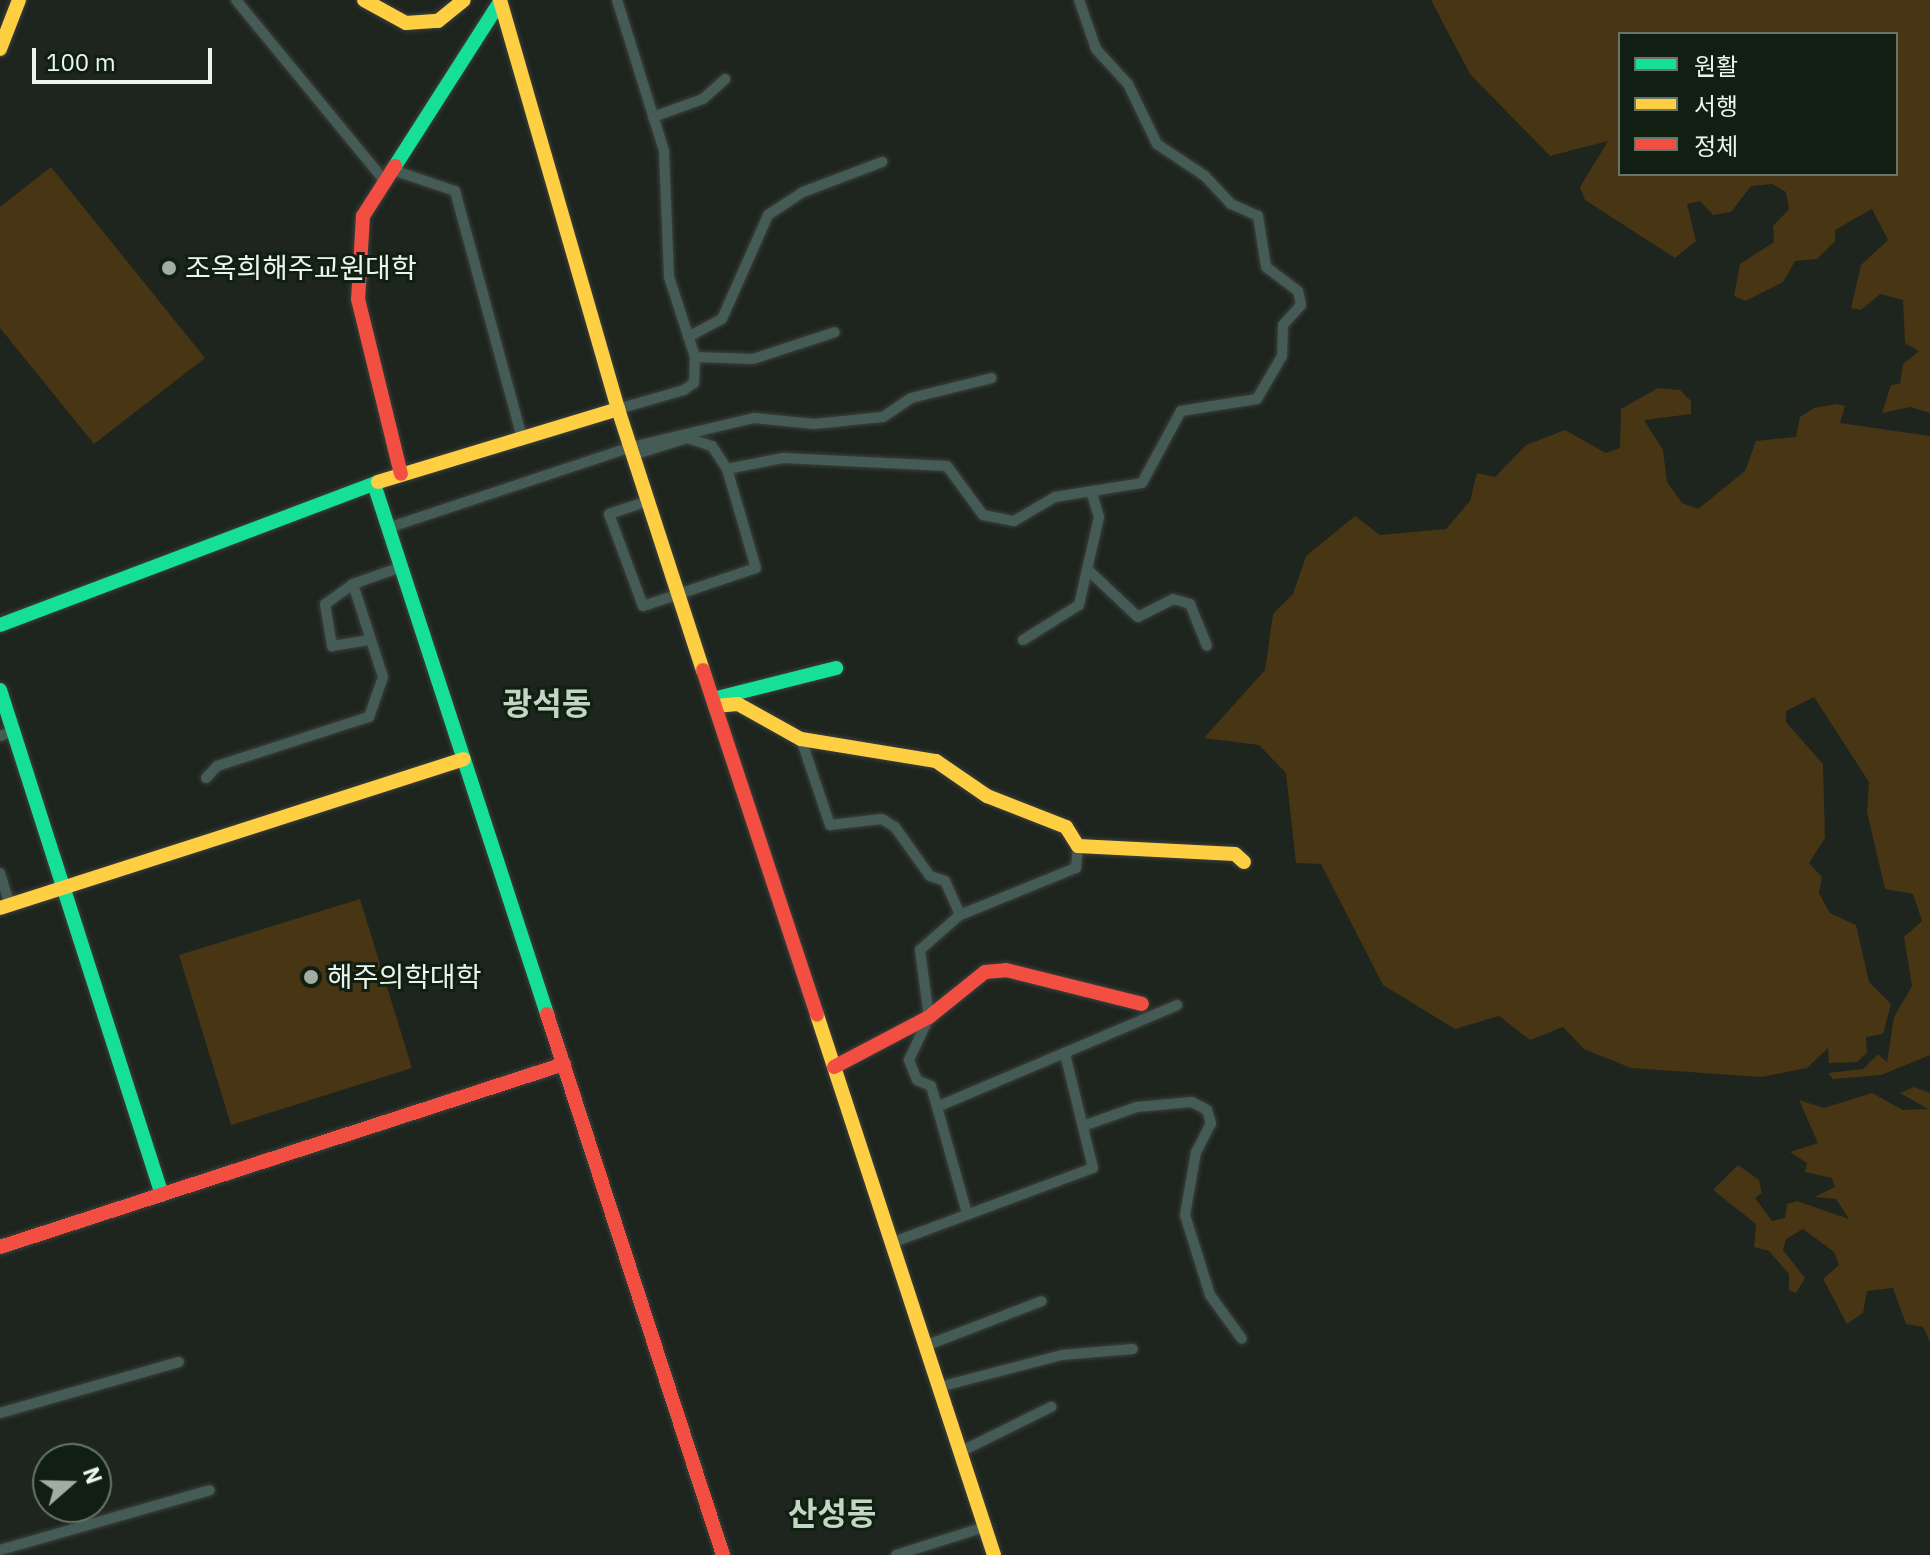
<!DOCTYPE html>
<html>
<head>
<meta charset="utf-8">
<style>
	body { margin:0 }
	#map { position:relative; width:1930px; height:1555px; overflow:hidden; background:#1e241e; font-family:"IBM Plex Sans","Noto Sans KR",sans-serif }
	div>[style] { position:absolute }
	.green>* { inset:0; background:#473514 }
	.roads { filter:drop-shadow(0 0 2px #3c403c) drop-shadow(0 0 2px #3c403c) }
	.street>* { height:10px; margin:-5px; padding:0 5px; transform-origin:5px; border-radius:5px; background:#445b56 }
	.fast>* { height:14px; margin:-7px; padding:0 7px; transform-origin:7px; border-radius:7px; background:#16e098 }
	.slow>* { height:14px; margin:-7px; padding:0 7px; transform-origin:7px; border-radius:7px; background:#ffcf43 }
	.jam>* { height:14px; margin:-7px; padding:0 7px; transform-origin:7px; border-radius:7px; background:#f24e42 }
	.dots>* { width:22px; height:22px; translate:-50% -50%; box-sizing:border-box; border:4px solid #101f11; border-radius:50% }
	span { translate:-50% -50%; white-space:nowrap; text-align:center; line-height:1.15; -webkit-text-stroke:6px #101f11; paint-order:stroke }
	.poi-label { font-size:28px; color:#ebf5eb }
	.left { translate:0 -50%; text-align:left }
	.quarter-label { font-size:32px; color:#c3d6c3; font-weight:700 }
	.legend { position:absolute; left:1618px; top:32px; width:280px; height:144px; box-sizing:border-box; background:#101f11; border:2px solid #687568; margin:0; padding:10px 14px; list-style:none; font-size:24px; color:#ebf5eb }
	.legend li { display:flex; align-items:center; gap:16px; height:40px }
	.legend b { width:40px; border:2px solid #687568 }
	.north { position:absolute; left:32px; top:1443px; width:80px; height:80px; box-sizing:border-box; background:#101f11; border:2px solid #687568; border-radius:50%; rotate:70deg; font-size:22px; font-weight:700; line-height:32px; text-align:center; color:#ebf5eb }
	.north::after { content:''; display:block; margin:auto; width:28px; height:36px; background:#a3aca3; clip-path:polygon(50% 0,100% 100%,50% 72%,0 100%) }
	.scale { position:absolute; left:32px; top:48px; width:180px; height:36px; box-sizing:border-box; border:4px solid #ebf5eb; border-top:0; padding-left:10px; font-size:24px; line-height:28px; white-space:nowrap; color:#ebf5eb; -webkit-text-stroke:6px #101f11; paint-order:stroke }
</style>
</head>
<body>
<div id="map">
	<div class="green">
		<div style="clip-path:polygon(evenodd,1431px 0,1930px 0,1930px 413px,1910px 407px,1882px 413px,1891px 385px,1900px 384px,1903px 364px,1919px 351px,1905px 343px,1903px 300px,1880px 294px,1861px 310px,1851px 308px,1861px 265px,1888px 240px,1872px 209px,1835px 230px,1835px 241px,1817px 259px,1795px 261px,1783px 282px,1745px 301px,1734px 296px,1740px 264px,1774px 242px,1773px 226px,1789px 209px,1786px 192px,1772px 184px,1751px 186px,1731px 212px,1713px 215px,1700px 201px,1687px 204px,1696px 241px,1675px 258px,1585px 200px,1580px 187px,1608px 141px,1550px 156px,1470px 74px,1431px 0,1620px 34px,1896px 34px,1896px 174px,1620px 174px,1620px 34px)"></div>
		<div style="clip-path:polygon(51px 167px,205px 358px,94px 444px,0 328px,0 207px)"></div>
		<div style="clip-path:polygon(1658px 388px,1680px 390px,1691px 401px,1691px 414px,1644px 420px,1663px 450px,1667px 482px,1682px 503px,1698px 509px,1745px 471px,1756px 441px,1796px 437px,1800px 417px,1814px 408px,1837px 404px,1845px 406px,1840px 423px,1930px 436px,1930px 1055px,1881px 1075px,1833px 1079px,1828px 1073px,1863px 1069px,1878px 1054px,1887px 1062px,1894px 1017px,1912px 986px,1904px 937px,1922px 921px,1913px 894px,1885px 889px,1867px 812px,1869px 782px,1814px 697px,1786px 711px,1786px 722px,1823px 764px,1825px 838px,1809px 863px,1822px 877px,1819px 893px,1830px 913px,1856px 925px,1869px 982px,1891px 1004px,1883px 1034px,1866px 1037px,1867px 1053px,1857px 1062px,1829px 1063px,1828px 1048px,1807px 1068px,1761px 1077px,1631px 1068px,1584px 1049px,1563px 1027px,1530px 1040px,1499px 1016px,1455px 1029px,1383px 985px,1321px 864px,1296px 863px,1286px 773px,1259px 745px,1204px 738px,1265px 670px,1273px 614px,1293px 594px,1306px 556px,1355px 516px,1380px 535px,1446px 529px,1470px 501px,1477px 473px,1495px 477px,1526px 445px,1565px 430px,1606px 453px,1620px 448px,1621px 409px)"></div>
		<div style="clip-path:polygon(360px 899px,412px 1068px,231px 1125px,179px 955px)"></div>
		<div style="clip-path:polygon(1914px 1087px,1930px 1093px,1930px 1342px,1923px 1327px,1906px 1324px,1893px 1288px,1867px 1291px,1863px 1313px,1847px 1324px,1823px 1279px,1839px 1265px,1834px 1252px,1803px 1229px,1786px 1239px,1783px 1250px,1805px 1278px,1796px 1293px,1789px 1290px,1789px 1274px,1769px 1251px,1754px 1247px,1756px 1224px,1713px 1190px,1738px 1165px,1759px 1180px,1762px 1193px,1755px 1198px,1772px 1221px,1785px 1218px,1787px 1204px,1797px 1201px,1849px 1219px,1836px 1199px,1814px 1197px,1835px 1187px,1832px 1178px,1805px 1172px,1807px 1163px,1790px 1152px,1818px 1143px,1799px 1100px,1824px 1108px,1872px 1093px,1903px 1110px,1928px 1109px,1900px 1093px)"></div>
	</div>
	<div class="roads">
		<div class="street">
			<div style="left:236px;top:0;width:232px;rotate:50.6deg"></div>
			<div style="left:617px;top:0;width:158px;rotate:72.7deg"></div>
			<div style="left:664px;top:151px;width:126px;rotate:87.7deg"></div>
			<div style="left:669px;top:277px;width:84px;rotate:72deg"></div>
			<div style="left:695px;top:357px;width:26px;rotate:92deg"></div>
			<div style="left:694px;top:383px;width:12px;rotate:145deg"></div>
			<div style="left:684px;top:390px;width:69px;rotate:163.9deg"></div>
			<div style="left:653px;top:117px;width:53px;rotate:-19.8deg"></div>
			<div style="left:703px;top:99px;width:30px;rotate:-42deg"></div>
			<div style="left:390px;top:169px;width:69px;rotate:18.7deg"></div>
			<div style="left:455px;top:191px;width:256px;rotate:74.8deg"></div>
			<div style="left:688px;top:337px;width:38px;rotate:-28deg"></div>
			<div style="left:722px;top:319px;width:114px;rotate:-66.1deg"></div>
			<div style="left:768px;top:215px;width:42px;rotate:-33.3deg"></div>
			<div style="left:803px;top:192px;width:85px;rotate:-20.8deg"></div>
			<div style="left:695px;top:357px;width:58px;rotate:2deg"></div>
			<div style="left:753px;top:359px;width:86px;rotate:-18.2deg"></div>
			<div style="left:633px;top:455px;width:57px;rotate:-17.5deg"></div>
			<div style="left:687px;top:438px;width:26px;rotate:18deg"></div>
			<div style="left:712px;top:446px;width:27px;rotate:57deg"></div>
			<div style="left:727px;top:469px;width:103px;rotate:73.7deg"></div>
			<div style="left:756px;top:568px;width:119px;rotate:161.4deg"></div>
			<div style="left:643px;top:606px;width:98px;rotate:-110.3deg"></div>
			<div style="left:609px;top:514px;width:41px;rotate:-18.4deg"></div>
			<div style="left:727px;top:469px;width:57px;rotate:-11.1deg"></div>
			<div style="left:783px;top:458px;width:164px;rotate:2.8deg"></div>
			<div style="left:947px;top:466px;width:61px;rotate:53.7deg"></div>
			<div style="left:983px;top:515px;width:32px;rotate:11deg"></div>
			<div style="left:1014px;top:521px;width:48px;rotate:-30.3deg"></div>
			<div style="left:1055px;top:497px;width:88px;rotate:-9.1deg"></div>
			<div style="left:1142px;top:483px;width:82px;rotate:-61.6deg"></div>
			<div style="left:1181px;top:411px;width:77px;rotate:-9deg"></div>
			<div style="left:1257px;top:399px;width:50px;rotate:-59.8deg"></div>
			<div style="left:1282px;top:356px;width:31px;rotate:-88deg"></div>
			<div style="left:1283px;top:325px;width:27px;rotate:-48deg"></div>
			<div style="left:1301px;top:305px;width:14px;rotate:-102deg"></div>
			<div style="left:1298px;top:291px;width:40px;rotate:-143deg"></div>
			<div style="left:1266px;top:267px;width:52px;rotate:-98.9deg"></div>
			<div style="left:1258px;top:216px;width:30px;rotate:-156deg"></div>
			<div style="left:1231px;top:204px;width:38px;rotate:-133deg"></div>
			<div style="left:1205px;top:176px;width:58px;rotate:-146.3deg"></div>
			<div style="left:1157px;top:144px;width:67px;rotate:-115.8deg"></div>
			<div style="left:1128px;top:84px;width:47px;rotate:-132.4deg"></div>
			<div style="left:1096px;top:49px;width:52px;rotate:-109.1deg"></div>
			<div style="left:388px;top:528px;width:256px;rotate:-18.4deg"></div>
			<div style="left:631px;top:447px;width:126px;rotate:-13.3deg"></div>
			<div style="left:754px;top:418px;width:60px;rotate:5.7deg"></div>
			<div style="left:814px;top:424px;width:69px;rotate:-5.8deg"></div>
			<div style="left:883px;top:417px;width:34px;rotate:-34deg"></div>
			<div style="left:911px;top:398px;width:83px;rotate:-13.9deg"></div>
			<div style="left:1087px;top:569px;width:70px;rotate:43.3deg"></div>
			<div style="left:1138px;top:617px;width:39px;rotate:-27deg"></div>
			<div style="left:1173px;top:599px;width:18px;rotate:16deg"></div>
			<div style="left:1190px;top:604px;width:45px;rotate:68deg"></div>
			<div style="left:353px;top:584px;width:34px;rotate:144deg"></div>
			<div style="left:325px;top:604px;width:43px;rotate:80.5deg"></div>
			<div style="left:332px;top:646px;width:39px;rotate:-9deg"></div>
			<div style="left:1023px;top:640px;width:66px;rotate:-32deg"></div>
			<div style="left:1079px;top:605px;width:90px;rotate:-77.2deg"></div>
			<div style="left:1099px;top:517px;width:24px;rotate:-107deg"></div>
			<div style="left:0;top:736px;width:14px;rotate:-21deg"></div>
			<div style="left:801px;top:739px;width:91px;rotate:71.4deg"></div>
			<div style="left:830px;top:825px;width:52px;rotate:-6.6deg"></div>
			<div style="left:882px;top:819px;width:15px;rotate:32deg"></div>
			<div style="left:895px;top:827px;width:60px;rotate:54.5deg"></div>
			<div style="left:930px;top:876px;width:16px;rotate:18deg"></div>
			<div style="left:945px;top:881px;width:37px;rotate:66deg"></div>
			<div style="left:206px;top:778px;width:16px;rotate:-47deg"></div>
			<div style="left:217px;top:766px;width:160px;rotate:-17.9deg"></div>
			<div style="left:369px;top:717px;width:42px;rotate:-70.7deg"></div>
			<div style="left:383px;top:677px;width:98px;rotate:-107.9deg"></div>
			<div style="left:353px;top:584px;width:51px;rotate:-19.5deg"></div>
			<div style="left:0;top:873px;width:34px;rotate:73deg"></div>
			<div style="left:937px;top:1107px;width:22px;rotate:-106deg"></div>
			<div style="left:931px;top:1086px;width:15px;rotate:-157deg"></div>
			<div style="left:917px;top:1080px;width:22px;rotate:-112deg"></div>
			<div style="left:909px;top:1060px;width:47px;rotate:-65.1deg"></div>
			<div style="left:929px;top:1017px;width:68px;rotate:-97.7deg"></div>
			<div style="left:920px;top:950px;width:53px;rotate:-41.2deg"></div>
			<div style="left:960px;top:915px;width:125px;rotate:-22.1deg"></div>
			<div style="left:1076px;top:868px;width:22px;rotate:-85deg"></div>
			<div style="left:1083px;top:1126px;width:57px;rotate:-19.4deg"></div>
			<div style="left:1137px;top:1107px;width:55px;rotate:-5.2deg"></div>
			<div style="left:1192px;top:1102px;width:17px;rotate:28deg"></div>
			<div style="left:1207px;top:1110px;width:14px;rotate:73deg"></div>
			<div style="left:1211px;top:1123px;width:33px;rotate:117deg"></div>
			<div style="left:1196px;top:1152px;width:64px;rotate:99.9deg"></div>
			<div style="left:1185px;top:1215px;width:84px;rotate:72.6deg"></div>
			<div style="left:1210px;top:1295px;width:54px;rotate:54deg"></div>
			<div style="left:966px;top:1210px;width:107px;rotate:-105.7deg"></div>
			<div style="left:937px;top:1107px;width:261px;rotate:-23deg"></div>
			<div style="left:891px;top:1243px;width:215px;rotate:-20.4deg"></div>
			<div style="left:1093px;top:1168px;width:113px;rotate:-103.8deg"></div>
			<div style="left:925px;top:1346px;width:125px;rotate:-21deg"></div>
			<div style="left:939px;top:1387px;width:127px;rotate:-14.6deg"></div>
			<div style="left:1062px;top:1355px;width:71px;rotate:-4.8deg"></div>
			<div style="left:0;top:1413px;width:186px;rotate:-15.9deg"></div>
			<div style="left:960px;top:1452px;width:102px;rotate:-26.3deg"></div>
			<div style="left:0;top:1550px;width:218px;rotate:-15.9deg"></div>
			<div style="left:896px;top:1555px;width:93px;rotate:-17.5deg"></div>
		</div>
		<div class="fast">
			<div style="left:395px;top:166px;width:195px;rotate:-57.4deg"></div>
			<div style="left:374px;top:484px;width:558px;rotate:71.92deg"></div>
			<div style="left:0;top:625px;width:404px;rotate:-20.7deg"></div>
			<div style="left:0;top:690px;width:530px;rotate:72.21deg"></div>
			<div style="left:713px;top:699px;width:127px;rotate:-14.1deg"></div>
		</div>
		<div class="slow">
			<div style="left:364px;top:0;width:48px;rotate:28.7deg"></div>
			<div style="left:406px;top:23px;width:32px;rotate:-4deg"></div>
			<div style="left:438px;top:21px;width:33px;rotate:-39deg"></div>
			<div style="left:500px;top:0;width:426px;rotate:73.9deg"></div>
			<div style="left:618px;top:409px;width:274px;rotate:72deg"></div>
			<div style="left:0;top:49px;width:53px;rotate:-68.8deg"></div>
			<div style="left:378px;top:482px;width:251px;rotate:-16.9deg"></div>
			<div style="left:715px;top:706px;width:23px;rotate:-5deg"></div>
			<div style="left:738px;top:704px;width:72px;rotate:29.1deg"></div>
			<div style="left:801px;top:739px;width:137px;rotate:9.3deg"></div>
			<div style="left:936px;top:761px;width:62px;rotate:34.5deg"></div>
			<div style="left:987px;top:796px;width:85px;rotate:21.4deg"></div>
			<div style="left:1066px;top:827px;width:22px;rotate:58deg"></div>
			<div style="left:1078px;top:846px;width:157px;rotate:2.9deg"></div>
			<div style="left:1235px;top:854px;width:12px;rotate:42deg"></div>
			<div style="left:0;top:908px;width:487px;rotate:-17.8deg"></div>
			<div style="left:817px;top:1015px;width:568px;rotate:71.85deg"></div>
		</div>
		<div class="jam">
			<div style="left:395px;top:166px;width:59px;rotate:122.6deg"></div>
			<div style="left:363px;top:216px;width:83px;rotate:93.4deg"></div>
			<div style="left:358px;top:299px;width:180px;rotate:76.2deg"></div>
			<div style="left:703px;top:670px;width:363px;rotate:71.7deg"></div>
			<div style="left:547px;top:1014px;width:569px;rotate:71.98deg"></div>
			<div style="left:834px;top:1067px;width:107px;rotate:-27.8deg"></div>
			<div style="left:929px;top:1017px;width:72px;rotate:-38.8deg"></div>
			<div style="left:985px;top:972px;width:21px;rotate:-5deg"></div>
			<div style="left:1006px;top:970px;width:140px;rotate:14deg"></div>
			<div style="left:0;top:1247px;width:593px;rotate:-17.98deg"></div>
		</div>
	</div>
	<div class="dots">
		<div style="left:169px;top:268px;background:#a3aca3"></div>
		<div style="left:311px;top:977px;background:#a3aca3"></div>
	</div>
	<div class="poi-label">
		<span class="left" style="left:185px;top:268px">조옥희해주교원대학</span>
		<span class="left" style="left:327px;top:977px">해주의학대학</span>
	</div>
	<div class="quarter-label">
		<span style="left:547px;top:703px">광석동</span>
		<span style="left:832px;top:1513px">산성동</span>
	</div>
	<ul class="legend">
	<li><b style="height:10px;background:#16e098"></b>원활</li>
	<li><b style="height:10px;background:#ffcf43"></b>서행</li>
	<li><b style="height:10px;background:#f24e42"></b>정체</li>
	</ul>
	<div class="north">N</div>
	<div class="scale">100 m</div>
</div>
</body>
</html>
